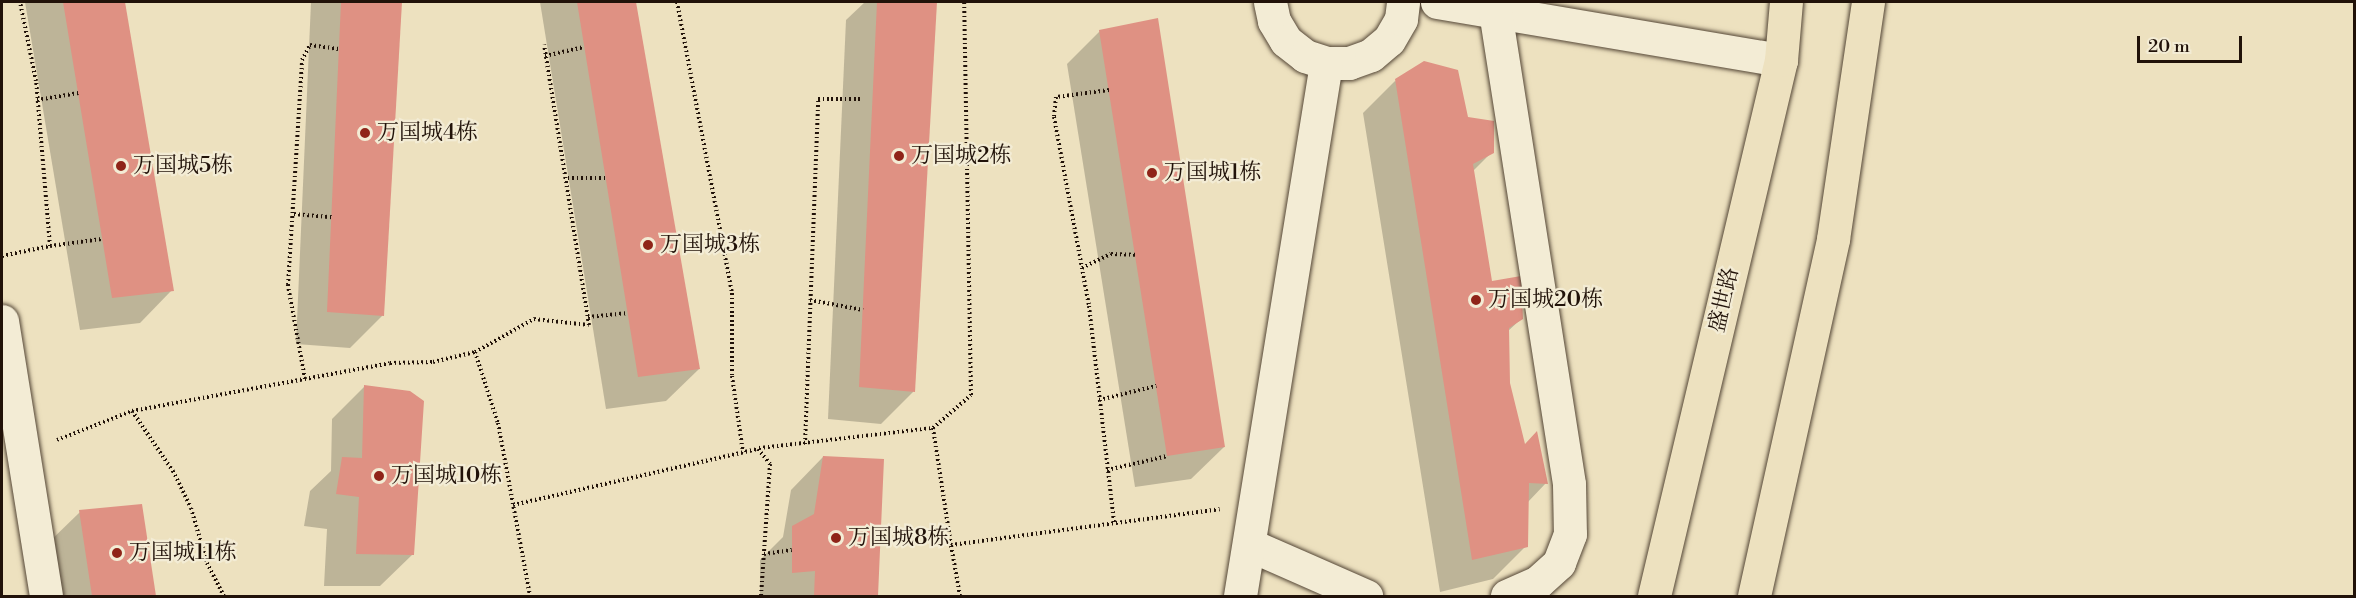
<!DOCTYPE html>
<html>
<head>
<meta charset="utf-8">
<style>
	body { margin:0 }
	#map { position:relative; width:2356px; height:598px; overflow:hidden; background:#ede1bf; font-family:"Libre Bodoni","Noto Serif SC",serif }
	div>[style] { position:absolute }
	.shadow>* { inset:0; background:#0003 }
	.building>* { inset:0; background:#df9183 }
	.path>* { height:4px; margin-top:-2px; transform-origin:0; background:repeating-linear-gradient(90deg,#211209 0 1.5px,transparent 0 4.5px) }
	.roads { filter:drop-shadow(0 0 2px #544636) drop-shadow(0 0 2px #544636) }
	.street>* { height:33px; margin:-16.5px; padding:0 16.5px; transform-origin:16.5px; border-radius:16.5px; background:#f3ecd5 }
	.primary>* { height:33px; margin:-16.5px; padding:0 16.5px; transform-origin:16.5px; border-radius:16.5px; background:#ede1bf }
	.dots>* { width:16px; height:16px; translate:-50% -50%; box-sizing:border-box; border:3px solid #f3ecd5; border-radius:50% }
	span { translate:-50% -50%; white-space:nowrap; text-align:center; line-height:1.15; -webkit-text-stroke:4.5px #f3ecd5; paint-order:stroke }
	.poi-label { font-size:22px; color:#211209 }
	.left { translate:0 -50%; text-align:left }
	.street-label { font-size:22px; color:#211209 }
	.frame { position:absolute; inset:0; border:3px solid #211209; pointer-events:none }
	.scale { position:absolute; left:2137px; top:36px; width:105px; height:27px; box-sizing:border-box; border:3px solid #211209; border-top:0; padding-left:8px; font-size:18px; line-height:21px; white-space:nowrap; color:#211209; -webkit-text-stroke:4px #f3ecd5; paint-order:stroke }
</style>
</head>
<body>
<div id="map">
	<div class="shadow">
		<div style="clip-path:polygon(25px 2px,123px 2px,172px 290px,140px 323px,80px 330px)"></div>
		<div style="clip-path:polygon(311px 2px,401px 2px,382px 316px,350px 348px,296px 344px)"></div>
		<div style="clip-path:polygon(540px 2px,635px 2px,699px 369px,666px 401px,606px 409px)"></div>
		<div style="clip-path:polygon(865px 2px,936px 2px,913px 392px,881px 424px,828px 419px,846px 20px)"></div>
		<div style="clip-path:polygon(1100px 31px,1224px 447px,1191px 479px,1135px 487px,1067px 64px)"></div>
		<div style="clip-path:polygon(1395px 81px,1466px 118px,1492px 152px,1473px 171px,1491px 283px,1521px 319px,1507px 332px,1509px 383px,1524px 445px,1546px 483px,1527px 503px,1526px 546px,1493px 579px,1440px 592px,1363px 113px)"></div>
		<div style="clip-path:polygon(364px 387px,413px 554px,380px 586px,324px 586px,327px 529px,304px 526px,310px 491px,331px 471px,332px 419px)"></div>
		<div style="clip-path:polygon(823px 457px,883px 460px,877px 596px,760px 596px,760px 560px,783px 537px,791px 490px)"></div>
		<div style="clip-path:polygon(140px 505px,154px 596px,55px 596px,47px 544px,80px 512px)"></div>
	</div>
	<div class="building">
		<div style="clip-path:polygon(63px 2px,125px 2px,174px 291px,112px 298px)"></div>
		<div style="clip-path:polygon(341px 2px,402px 2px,384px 316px,327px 312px)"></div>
		<div style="clip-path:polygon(577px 2px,636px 2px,700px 369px,638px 377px)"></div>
		<div style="clip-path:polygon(877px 2px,937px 2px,915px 392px,859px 387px)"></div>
		<div style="clip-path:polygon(1158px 18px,1225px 447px,1167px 456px,1099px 30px)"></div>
		<div style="clip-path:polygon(1424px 61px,1458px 70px,1468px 117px,1494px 121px,1494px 153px,1473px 164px,1492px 281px,1521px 276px,1523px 319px,1509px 328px,1510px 383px,1525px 444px,1537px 431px,1548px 484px,1529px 483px,1528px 547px,1472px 560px,1395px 79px)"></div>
		<div style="clip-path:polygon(364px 385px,410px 391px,424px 401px,414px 555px,356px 554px,359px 497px,336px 494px,342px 457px,362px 458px)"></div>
		<div style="clip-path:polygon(823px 456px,884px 459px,878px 596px,814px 596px,815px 571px,792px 573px,792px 526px,814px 514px)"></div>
		<div style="clip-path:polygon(142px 504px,156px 596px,92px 596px,79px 510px)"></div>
	</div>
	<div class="path">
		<div style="left:677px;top:2px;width:296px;rotate:79.3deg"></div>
		<div style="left:732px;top:293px;width:83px;rotate:90deg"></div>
		<div style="left:732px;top:376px;width:77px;rotate:81.8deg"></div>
		<div style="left:545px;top:56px;width:40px;rotate:-13deg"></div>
		<div style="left:1109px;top:90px;width:53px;rotate:172.5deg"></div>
		<div style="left:1056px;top:97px;width:20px;rotate:96deg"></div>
		<div style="left:1054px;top:117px;width:192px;rotate:79.5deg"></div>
		<div style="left:1089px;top:306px;width:218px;rotate:83.4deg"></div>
		<div style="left:37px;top:100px;width:42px;rotate:-9.7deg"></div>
		<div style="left:568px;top:178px;width:38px"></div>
		<div style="left:294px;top:214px;width:38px;rotate:5deg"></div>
		<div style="left:50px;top:246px;width:52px;rotate:-7.7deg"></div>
		<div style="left:2px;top:256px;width:49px;rotate:-11.8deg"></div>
		<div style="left:50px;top:246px;width:166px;rotate:-94.8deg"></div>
		<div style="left:36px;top:81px;width:81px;rotate:-101.4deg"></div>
		<div style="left:1082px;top:268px;width:32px;rotate:-26deg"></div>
		<div style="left:1111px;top:254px;width:24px;rotate:2deg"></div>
		<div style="left:810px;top:300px;width:54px;rotate:10.7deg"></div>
		<div style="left:588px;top:317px;width:40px;rotate:-5.7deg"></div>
		<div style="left:475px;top:352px;width:68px;rotate:-29.2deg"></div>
		<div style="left:534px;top:319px;width:55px;rotate:6.2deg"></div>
		<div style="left:589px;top:325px;width:284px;rotate:-99.1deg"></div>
		<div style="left:305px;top:379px;width:96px;rotate:-100.3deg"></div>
		<div style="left:288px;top:285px;width:225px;rotate:-86.4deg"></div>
		<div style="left:302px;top:60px;width:17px;rotate:-62deg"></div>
		<div style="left:310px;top:45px;width:29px;rotate:8deg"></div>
		<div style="left:1099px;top:400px;width:59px;rotate:-13.8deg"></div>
		<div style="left:132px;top:411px;width:73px;rotate:55.7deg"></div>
		<div style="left:173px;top:471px;width:41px;rotate:64.1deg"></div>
		<div style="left:191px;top:508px;width:57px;rotate:73.8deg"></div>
		<div style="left:207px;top:563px;width:37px;rotate:63deg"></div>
		<div style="left:933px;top:428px;width:50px;rotate:-41deg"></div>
		<div style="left:971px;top:395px;width:393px;rotate:-91deg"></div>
		<div style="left:57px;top:440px;width:80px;rotate:-21.1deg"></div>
		<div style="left:132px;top:411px;width:262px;rotate:-10.5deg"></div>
		<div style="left:390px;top:363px;width:43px;rotate:-1.3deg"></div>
		<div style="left:433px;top:362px;width:43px;rotate:-13.4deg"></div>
		<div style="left:475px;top:352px;width:75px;rotate:72.1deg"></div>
		<div style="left:498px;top:423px;width:176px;rotate:79.5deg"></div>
		<div style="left:805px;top:444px;width:345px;rotate:-87.8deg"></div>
		<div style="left:818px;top:99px;width:44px"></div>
		<div style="left:759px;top:448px;width:175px;rotate:-6.6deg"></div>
		<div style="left:933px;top:428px;width:118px;rotate:81.3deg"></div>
		<div style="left:1107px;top:470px;width:62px;rotate:-13.1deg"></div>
		<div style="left:513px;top:505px;width:251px;rotate:-12.9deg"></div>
		<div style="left:758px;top:449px;width:19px;rotate:51deg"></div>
		<div style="left:770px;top:464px;width:132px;rotate:93.9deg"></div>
		<div style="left:764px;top:554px;width:28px;rotate:-8deg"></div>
		<div style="left:960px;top:596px;width:52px;rotate:-100deg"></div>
		<div style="left:951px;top:545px;width:271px;rotate:-7.6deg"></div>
	</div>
	<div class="roads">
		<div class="street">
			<div style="left:1270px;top:2px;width:19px;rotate:78deg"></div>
			<div style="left:1274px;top:21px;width:23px;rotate:59deg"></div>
			<div style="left:1286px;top:41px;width:24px;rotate:38deg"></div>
			<div style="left:1305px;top:56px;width:22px;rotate:18deg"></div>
			<div style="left:1326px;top:63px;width:23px"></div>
			<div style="left:1349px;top:63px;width:23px;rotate:-20deg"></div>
			<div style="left:1371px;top:55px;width:23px;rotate:-40deg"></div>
			<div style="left:1389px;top:40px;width:24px;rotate:-60deg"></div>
			<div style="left:1401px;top:19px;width:17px;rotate:-83deg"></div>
			<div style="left:1437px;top:2px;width:349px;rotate:9.6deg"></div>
			<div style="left:1495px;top:11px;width:479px;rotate:81.1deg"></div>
			<div style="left:1569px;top:484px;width:50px;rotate:88.9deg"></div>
			<div style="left:1570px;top:534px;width:31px;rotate:111deg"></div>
			<div style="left:1559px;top:563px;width:28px;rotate:138deg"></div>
			<div style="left:1538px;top:582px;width:34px;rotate:156deg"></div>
			<div style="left:2px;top:321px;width:278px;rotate:80.9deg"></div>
			<div style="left:1250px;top:545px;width:127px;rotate:23.7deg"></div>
			<div style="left:1240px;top:596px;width:540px;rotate:-80.83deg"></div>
		</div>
		<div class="primary">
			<div style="left:1654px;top:596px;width:551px;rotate:-76.67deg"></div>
			<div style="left:1781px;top:60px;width:58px;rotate:-85.1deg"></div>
			<div style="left:1754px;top:596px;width:366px;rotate:-77.5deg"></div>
			<div style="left:1833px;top:239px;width:240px;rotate:-81.6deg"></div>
		</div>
	</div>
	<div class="dots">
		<div style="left:365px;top:133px;background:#8f2418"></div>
		<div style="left:899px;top:156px;background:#8f2418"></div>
		<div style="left:121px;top:166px;background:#8f2418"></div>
		<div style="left:1152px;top:173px;background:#8f2418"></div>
		<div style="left:648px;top:245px;background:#8f2418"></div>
		<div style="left:1476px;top:300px;background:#8f2418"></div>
		<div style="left:379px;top:476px;background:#8f2418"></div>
		<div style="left:836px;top:538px;background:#8f2418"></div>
		<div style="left:117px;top:553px;background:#8f2418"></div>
	</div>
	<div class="poi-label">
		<span class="left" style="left:377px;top:133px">万国城4栋</span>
		<span class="left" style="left:911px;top:156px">万国城2栋</span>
		<span class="left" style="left:133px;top:166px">万国城5栋</span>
		<span class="left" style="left:1164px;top:173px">万国城1栋</span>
		<span class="left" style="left:660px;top:245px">万国城3栋</span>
		<span class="left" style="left:1488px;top:300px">万国城20栋</span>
		<span class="left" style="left:391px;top:476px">万国城10栋</span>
		<span class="left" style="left:848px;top:538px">万国城8栋</span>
		<span class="left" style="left:129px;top:553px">万国城11栋</span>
	</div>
	<div class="street-label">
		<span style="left:1724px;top:300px;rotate:-77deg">盛世路</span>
	</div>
	<div class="frame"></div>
	<div class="scale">20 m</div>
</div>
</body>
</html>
